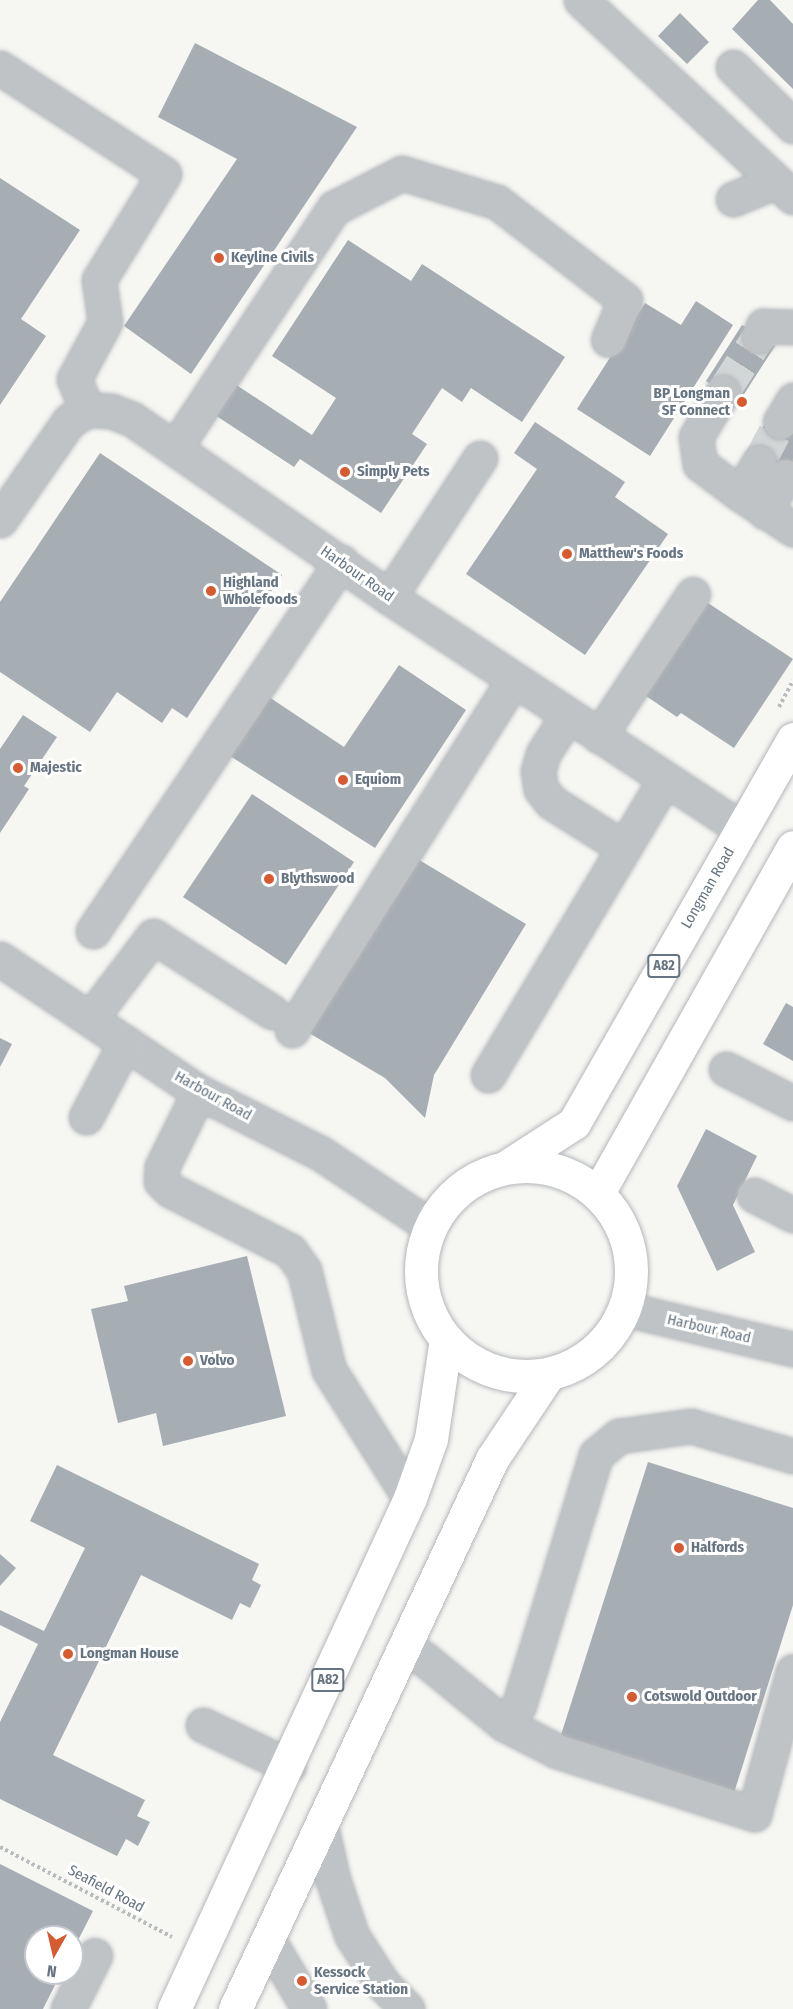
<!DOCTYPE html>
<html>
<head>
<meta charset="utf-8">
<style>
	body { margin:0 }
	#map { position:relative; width:793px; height:2009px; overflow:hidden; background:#f6f6f3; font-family:"Fira Sans Condensed",sans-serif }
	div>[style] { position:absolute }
	.building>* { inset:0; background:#a6adb3 }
	.minor-tunnel>* { height:33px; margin-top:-16.5px; transform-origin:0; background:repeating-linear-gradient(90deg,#d2d6d7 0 33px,transparent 0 49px) }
	.path>* { height:4px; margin-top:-2px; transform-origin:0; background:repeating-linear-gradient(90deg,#b9bcbe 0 3px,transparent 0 6px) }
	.roads { filter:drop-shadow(0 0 2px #b4b7ba) drop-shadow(0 0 2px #b4b7ba) }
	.minor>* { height:33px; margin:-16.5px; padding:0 16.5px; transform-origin:16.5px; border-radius:16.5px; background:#bfc3c6 }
	.highway>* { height:33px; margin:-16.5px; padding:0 16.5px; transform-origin:16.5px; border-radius:16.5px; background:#fff }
	.highway>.ring { margin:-16.5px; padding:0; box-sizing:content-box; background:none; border:33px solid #fff; border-radius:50% }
	.dots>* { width:16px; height:16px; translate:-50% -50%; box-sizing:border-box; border:3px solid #fff; border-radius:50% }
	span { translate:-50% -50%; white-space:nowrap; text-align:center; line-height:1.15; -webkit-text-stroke:6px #fff; paint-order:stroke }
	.shield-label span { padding:2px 4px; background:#fff; border:2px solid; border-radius:4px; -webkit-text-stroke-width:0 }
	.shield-label { font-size:14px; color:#677582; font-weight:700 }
	.poi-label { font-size:15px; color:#677582; font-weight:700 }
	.left { translate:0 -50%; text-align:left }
	.right { translate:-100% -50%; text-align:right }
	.street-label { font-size:15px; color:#677582 }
	.north { position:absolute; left:24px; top:1925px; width:60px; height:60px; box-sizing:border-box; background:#fff; border:2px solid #c2c8cd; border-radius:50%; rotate:188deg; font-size:16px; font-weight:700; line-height:24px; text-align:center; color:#677582 }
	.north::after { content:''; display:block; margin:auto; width:21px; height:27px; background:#d75a31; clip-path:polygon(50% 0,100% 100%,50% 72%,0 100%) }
</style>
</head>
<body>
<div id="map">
	<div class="building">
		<div style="clip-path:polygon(758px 0,770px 0,793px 24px,793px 89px,732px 29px)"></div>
		<div style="clip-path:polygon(680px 13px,709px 42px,687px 64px,658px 36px)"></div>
		<div style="clip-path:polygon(195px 43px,357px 127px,191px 374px,124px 326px,237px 159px,158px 117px)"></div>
		<div style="clip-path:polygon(0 178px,80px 230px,21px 319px,46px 336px,0 405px)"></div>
		<div style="clip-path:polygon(348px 240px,411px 281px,422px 264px,565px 357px,522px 422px,471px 388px,462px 402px,442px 388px,412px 434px,427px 444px,381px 513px,300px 459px,294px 467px,215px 415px,235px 384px,312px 435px,336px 398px,272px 356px)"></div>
		<div style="clip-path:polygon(696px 301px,733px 325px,650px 456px,577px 409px,645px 303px,681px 325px)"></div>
		<div style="clip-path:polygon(742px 325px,775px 346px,739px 402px,706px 381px)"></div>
		<div style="clip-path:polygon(769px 416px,793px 429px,793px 481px,747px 455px)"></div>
		<div style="clip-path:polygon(535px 422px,625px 482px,615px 497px,668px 534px,585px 655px,466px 574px,537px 469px,514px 453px)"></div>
		<div style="clip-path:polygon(100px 453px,282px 575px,187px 718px,172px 708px,162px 723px,117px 692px,90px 732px,0 672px,0 602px)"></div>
		<div style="clip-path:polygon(708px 603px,793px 659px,734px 748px,681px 713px,677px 717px,646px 696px)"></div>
		<div style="clip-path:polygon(399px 665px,466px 710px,375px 848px,230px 756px,269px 697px,344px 747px)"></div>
		<div style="clip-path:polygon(23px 715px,57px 737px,24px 786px,29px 789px,0 833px,0 749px)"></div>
		<div style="clip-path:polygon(252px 794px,354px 862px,286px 965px,183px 897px)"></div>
		<div style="clip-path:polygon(416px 858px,526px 924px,434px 1075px,425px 1118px,385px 1078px,309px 1033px)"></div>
		<div style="clip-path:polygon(786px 1003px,793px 1007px,793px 1061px,763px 1044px)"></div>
		<div style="clip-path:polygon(0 1038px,12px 1044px,0 1067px)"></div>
		<div style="clip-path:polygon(706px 1129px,757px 1156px,733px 1205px,755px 1252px,717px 1271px,677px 1186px)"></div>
		<div style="clip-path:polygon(247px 1256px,286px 1416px,163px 1446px,156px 1413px,118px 1423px,91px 1309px,128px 1301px,124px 1286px)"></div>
		<div style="clip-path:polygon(648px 1462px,793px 1508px,793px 1605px,734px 1793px,560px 1738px)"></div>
		<div style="clip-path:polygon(57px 1465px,259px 1564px,252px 1580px,261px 1585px,250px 1608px,240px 1603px,232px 1620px,141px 1575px,53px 1755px,145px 1800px,137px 1816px,150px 1822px,138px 1846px,126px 1839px,117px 1856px,0 1799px,0 1722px,38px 1644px,0 1625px,0 1610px,44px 1631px,85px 1548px,30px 1521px)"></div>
		<div style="clip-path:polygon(0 1554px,16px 1568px,0 1586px)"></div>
		<div style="clip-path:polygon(0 1864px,93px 1911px,72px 1952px,72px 1937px,36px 1937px,36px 1973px,61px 1973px,43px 2009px,0 2009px)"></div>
	</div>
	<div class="minor-tunnel">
		<div style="left:723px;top:392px;width:67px;rotate:-57.3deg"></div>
		<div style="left:759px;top:462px;width:45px;rotate:-62.3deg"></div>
	</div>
	<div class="path">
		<div style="left:779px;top:707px;width:30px;rotate:-62deg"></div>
		<div style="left:0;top:1847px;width:194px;rotate:27.6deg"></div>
	</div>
	<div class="roads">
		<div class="minor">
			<div style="left:581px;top:0;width:289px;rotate:42.9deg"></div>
			<div style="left:733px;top:67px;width:84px;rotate:44.5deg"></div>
			<div style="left:0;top:68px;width:195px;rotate:32.9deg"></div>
			<div style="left:164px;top:174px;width:124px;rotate:121.5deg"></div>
			<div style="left:99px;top:280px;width:42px;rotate:81.9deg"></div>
			<div style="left:105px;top:322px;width:65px;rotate:118.5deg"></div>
			<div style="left:74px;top:379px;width:34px;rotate:67deg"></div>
			<div style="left:733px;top:199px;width:44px;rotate:-22.5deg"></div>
			<div style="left:759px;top:336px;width:11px;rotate:-68deg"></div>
			<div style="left:763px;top:326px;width:30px;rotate:2deg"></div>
			<div style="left:723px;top:392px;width:52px;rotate:121deg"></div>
			<div style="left:696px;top:437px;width:27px;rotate:82deg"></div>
			<div style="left:700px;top:464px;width:50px;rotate:36.9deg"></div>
			<div style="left:780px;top:422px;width:26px;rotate:-59deg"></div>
			<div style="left:175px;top:448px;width:288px;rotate:-56.5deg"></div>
			<div style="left:334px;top:208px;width:76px;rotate:-27.2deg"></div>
			<div style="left:402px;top:173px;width:99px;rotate:17deg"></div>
			<div style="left:497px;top:202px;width:161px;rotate:37.4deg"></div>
			<div style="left:625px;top:300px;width:43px;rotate:113deg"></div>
			<div style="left:759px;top:462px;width:37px;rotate:121deg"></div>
			<div style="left:740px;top:494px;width:64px;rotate:33.4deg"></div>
			<div style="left:765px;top:512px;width:41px;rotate:-60.9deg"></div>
			<div style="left:0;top:520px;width:121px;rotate:-55.1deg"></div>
			<div style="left:69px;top:421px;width:21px;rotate:-31deg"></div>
			<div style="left:87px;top:410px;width:24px;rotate:2deg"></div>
			<div style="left:111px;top:411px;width:22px;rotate:21deg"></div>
			<div style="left:132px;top:419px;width:313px;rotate:34.7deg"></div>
			<div style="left:389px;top:597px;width:422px;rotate:33.3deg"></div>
			<div style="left:389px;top:597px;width:166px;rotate:-56.8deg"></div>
			<div style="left:568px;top:715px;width:46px;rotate:122.7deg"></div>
			<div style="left:543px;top:754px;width:18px;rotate:106deg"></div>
			<div style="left:538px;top:771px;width:18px;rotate:81deg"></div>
			<div style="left:541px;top:789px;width:16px;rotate:52deg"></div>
			<div style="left:551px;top:802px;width:86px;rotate:32.2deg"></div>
			<div style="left:599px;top:736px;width:170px;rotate:-56.5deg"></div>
			<div style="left:93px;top:931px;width:445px;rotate:-56.1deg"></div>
			<div style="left:0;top:959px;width:239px;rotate:33.8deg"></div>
			<div style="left:199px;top:1092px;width:136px;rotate:26.8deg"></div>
			<div style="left:320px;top:1153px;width:132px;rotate:33.6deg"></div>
			<div style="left:90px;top:1019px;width:104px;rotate:-52.8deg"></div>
			<div style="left:153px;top:936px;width:141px;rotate:32.6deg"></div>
			<div style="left:292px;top:1030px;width:415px;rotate:-57.7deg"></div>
			<div style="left:726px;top:1069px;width:75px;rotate:26.9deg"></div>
			<div style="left:488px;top:1075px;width:345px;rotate:-59.1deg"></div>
			<div style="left:199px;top:1092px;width:84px;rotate:116.3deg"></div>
			<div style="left:162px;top:1167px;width:14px;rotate:94deg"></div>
			<div style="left:161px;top:1181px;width:13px;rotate:45deg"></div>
			<div style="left:170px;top:1190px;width:135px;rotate:26.9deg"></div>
			<div style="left:290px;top:1251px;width:24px;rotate:54deg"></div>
			<div style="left:304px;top:1270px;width:103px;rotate:76deg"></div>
			<div style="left:329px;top:1370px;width:151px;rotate:57.7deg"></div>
			<div style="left:86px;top:1117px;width:84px;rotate:-62.2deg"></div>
			<div style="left:754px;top:1195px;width:44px;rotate:27.1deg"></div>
			<div style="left:625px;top:1309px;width:173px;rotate:13.4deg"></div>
			<div style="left:404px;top:1649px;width:21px;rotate:25deg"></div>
			<div style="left:423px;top:1658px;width:104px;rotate:39.2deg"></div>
			<div style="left:504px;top:1724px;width:24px;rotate:-52deg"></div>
			<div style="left:519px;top:1705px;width:262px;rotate:-72.9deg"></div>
			<div style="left:596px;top:1455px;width:30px;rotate:-40deg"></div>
			<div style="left:619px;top:1436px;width:73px;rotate:-7.9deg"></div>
			<div style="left:691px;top:1426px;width:106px;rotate:16.4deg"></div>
			<div style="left:504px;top:1724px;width:59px;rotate:27deg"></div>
			<div style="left:557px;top:1751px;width:207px;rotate:17.7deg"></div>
			<div style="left:754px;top:1814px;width:148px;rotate:-74.7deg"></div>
			<div style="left:203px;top:1725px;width:95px;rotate:25.5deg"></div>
			<div style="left:321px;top:1827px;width:54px;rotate:77.2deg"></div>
			<div style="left:333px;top:1880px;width:59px;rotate:71.3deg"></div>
			<div style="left:352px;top:1936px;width:57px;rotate:57.1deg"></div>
			<div style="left:383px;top:1984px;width:35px;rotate:46deg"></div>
			<div style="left:268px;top:1940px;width:80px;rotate:59.3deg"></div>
			<div style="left:68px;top:2009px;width:60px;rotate:-63.4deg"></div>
		</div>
		<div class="highway">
			<div class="ring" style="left:421px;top:1166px;width:177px;height:177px"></div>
			<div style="left:506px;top:1167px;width:81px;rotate:-32.9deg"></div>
			<div style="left:574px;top:1123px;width:442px;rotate:-60.3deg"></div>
			<div style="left:598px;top:1193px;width:397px;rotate:-60.6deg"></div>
			<div style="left:174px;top:2009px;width:563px;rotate:-65.21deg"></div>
			<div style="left:410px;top:1498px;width:63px;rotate:-70.4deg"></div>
			<div style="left:431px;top:1439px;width:101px;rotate:-81.5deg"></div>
			<div style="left:235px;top:2009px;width:607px;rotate:-64.95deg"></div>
			<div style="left:492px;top:1459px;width:101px;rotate:-56.3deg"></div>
		</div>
	</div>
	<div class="dots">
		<div style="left:219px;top:258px;background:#d75a31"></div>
		<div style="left:742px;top:402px;background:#d75a31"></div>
		<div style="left:345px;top:472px;background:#d75a31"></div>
		<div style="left:567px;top:554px;background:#d75a31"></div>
		<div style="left:211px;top:591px;background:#d75a31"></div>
		<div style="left:18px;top:768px;background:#d75a31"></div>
		<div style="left:343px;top:780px;background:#d75a31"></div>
		<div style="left:269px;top:879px;background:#d75a31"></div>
		<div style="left:188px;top:1361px;background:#d75a31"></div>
		<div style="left:679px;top:1548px;background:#d75a31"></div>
		<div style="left:68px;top:1654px;background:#d75a31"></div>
		<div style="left:632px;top:1697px;background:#d75a31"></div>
		<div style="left:302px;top:1981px;background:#d75a31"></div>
	</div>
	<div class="shield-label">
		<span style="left:664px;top:966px">A82</span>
		<span style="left:328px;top:1680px">A82</span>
	</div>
	<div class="poi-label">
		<span class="left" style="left:231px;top:258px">Keyline Civils</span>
		<span class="right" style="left:730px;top:402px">BP Longman<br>SF Connect</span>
		<span class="left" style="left:357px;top:472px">Simply Pets</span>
		<span class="left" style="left:579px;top:554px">Matthew's Foods</span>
		<span class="left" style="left:223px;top:591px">Highland<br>Wholefoods</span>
		<span class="left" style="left:30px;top:768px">Majestic</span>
		<span class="left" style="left:355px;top:780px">Equiom</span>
		<span class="left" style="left:281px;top:879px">Blythswood</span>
		<span class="left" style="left:200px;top:1361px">Volvo</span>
		<span class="left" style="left:691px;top:1548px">Halfords</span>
		<span class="left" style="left:80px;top:1654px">Longman House</span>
		<span class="left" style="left:644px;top:1697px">Cotswold Outdoor</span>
		<span class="left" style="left:314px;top:1981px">Kessock<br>Service Station</span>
	</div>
	<div class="street-label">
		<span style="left:357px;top:574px;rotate:35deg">Harbour Road</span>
		<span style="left:708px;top:888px;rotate:-60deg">Longman Road</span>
		<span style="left:213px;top:1096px;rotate:29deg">Harbour Road</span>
		<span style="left:709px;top:1329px;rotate:13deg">Harbour Road</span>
		<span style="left:106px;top:1889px;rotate:28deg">Seafield Road</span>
	</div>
	<div class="north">N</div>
</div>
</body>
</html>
